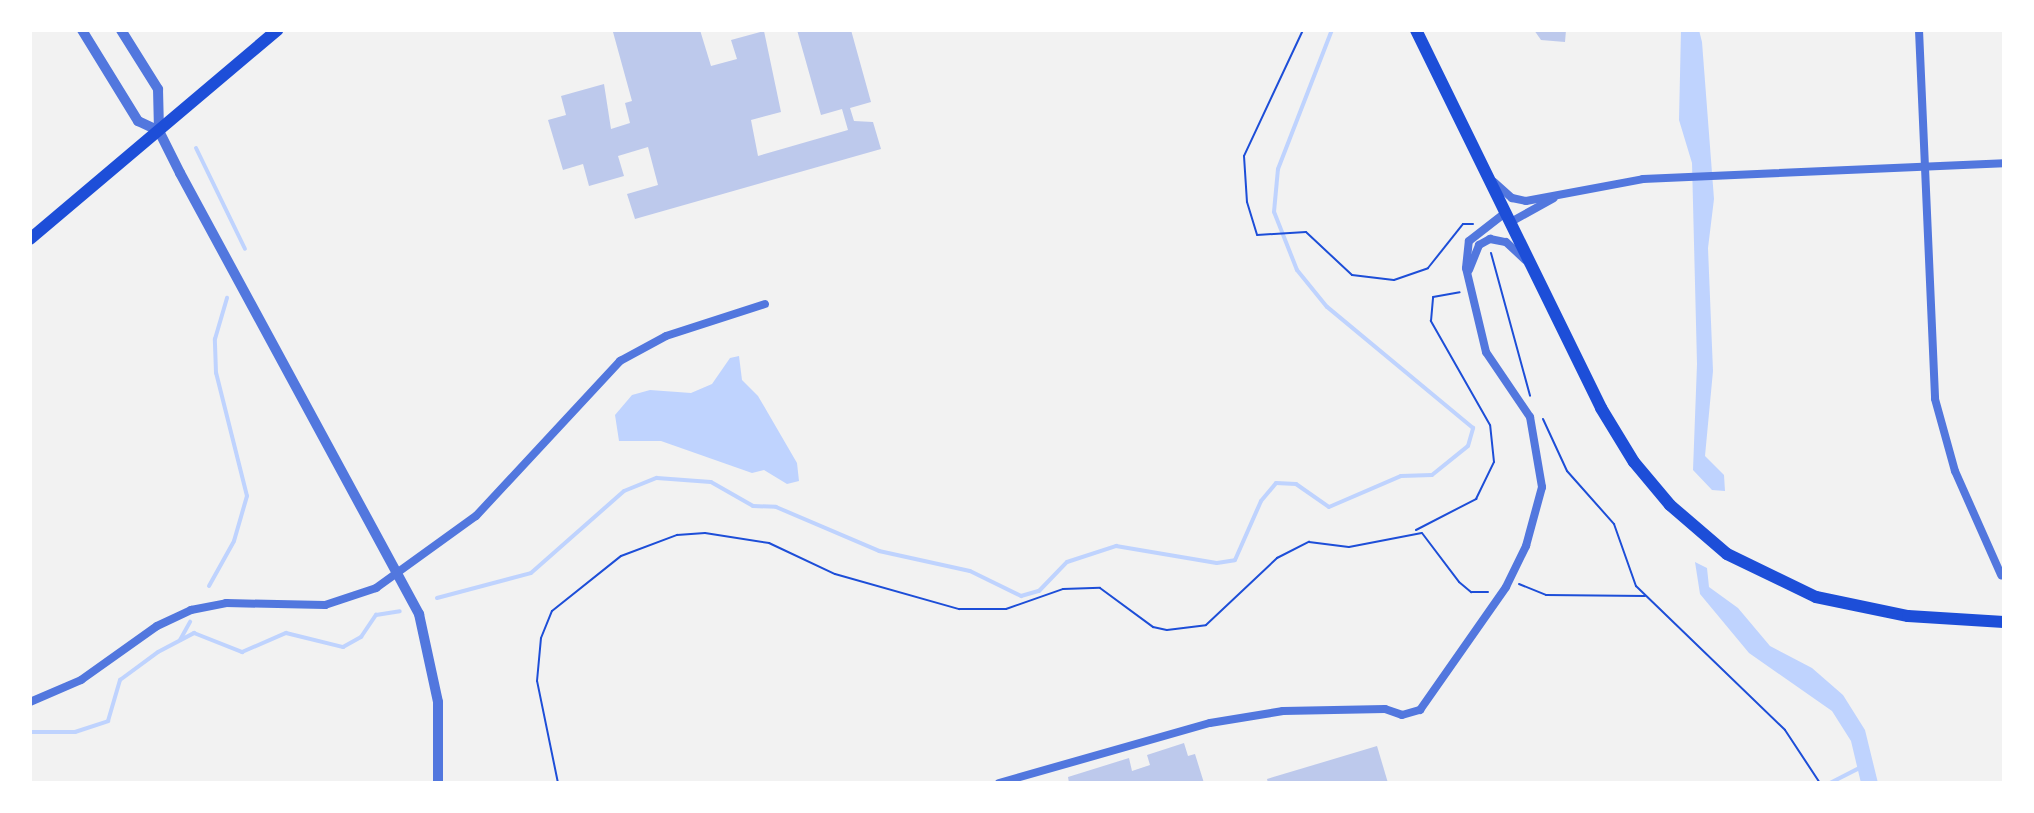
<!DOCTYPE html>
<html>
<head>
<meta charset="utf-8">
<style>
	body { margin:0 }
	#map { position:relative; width:2034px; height:813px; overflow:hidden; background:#f2f2f2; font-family:"Alegreya Sans",sans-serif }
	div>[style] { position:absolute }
	.water>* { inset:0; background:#bfd3fe }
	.stream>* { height:4px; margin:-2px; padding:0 2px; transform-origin:2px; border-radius:2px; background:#bfd3fe }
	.building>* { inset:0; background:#bdc9ec }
	.path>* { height:2px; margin:-1px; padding:0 1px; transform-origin:1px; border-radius:1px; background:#1d4ed8 }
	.minor>* { height:8px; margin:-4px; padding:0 4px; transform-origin:4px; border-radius:4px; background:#5277de }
	.tertiary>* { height:10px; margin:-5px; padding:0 5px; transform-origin:5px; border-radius:5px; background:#5277de }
	.primary>* { height:12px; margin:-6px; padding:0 6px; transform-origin:6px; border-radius:6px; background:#1d4ed8 }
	span { translate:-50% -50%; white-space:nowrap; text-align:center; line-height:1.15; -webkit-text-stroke:8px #fff; paint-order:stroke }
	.frame { position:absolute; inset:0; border:32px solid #fff; pointer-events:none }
</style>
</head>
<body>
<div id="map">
	<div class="water">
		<div style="clip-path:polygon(1681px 30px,1699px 30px,1702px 42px,1714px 199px,1708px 248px,1713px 371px,1705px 456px,1724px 475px,1725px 491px,1712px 490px,1693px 470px,1697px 364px,1692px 163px,1679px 120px)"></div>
		<div style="clip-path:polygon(739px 356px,742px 380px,758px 396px,797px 463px,799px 481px,787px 484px,764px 470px,752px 473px,661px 441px,619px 441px,615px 415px,632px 395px,650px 390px,691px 393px,712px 384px,730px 358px)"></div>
		<div style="clip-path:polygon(1695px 562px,1707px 568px,1709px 587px,1738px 608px,1770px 646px,1812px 668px,1843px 695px,1865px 730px,1878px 783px,1861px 783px,1851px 741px,1832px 711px,1749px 653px,1700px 594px)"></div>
	</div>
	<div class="stream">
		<div style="left:196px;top:148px;width:112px;rotate:64.1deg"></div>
		<div style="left:209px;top:586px;width:51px;rotate:-60.9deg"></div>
		<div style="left:234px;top:541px;width:47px;rotate:-73.9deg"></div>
		<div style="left:247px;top:496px;width:127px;rotate:-104.1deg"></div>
		<div style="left:216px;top:373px;width:34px;rotate:-92deg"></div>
		<div style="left:215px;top:339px;width:43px;rotate:-73.7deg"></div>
		<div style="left:437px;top:598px;width:97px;rotate:-14.9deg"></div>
		<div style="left:531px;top:573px;width:124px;rotate:-41.4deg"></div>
		<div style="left:624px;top:491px;width:35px;rotate:-22deg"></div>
		<div style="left:657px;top:478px;width:54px;rotate:4.2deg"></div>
		<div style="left:711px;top:482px;width:48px;rotate:29.7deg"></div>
		<div style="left:753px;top:506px;width:23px;rotate:2deg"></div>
		<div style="left:776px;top:507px;width:112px;rotate:23.1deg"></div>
		<div style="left:879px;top:551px;width:93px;rotate:12.4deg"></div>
		<div style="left:970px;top:571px;width:57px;rotate:26.1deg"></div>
		<div style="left:1021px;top:596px;width:19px;rotate:-16deg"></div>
		<div style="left:1039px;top:591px;width:40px;rotate:-46deg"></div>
		<div style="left:1067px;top:562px;width:52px;rotate:-18.1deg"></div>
		<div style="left:1116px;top:546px;width:102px;rotate:9.6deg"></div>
		<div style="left:1217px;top:563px;width:18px;rotate:-9deg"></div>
		<div style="left:1235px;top:560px;width:64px;rotate:-66.2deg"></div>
		<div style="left:1261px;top:501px;width:23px;rotate:-50deg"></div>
		<div style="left:1276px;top:483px;width:20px;rotate:3deg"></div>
		<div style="left:1296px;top:484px;width:40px;rotate:34.9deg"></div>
		<div style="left:1329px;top:507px;width:78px;rotate:-23.3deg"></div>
		<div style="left:1401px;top:476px;width:31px;rotate:-2deg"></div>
		<div style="left:1432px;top:475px;width:46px;rotate:-38.9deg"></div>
		<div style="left:1468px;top:446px;width:19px;rotate:-74deg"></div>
		<div style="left:1473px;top:428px;width:190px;rotate:-140.3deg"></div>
		<div style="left:1327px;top:307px;width:48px;rotate:-129deg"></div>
		<div style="left:1297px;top:270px;width:62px;rotate:-111.6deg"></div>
		<div style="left:1274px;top:212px;width:43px;rotate:-84.7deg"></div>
		<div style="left:1278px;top:169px;width:149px;rotate:-68.8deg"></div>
		<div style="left:180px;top:640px;width:21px;rotate:-61deg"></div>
		<div style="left:30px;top:732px;width:45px"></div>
		<div style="left:75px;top:732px;width:35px;rotate:-18deg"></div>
		<div style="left:108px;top:721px;width:43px;rotate:-73.7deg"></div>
		<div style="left:120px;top:680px;width:47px;rotate:-36.4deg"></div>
		<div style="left:158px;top:652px;width:41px;rotate:-27.8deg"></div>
		<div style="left:194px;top:633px;width:52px;rotate:21.6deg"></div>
		<div style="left:242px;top:652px;width:48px;rotate:-23.4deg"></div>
		<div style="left:286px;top:633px;width:59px;rotate:13.8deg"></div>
		<div style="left:343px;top:647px;width:21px;rotate:-29deg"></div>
		<div style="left:361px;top:637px;width:27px;rotate:-56deg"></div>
		<div style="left:376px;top:615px;width:24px;rotate:-9deg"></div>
		<div style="left:1830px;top:783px;width:36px;rotate:-27deg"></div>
	</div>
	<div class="building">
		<div style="clip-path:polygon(700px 30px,711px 66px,737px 59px,731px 40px,764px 31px,781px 112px,751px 120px,758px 156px,848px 130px,842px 109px,821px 115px,797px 30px,851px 30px,871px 102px,850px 108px,854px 121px,873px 122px,881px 149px,635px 219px,627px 194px,658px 185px,648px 147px,618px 156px,624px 176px,589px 186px,583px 164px,563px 170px,548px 120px,566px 115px,561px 96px,604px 84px,611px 129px,630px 123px,625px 103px,632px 101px,613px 32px)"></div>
		<div style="clip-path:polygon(1534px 30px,1566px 30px,1565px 42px,1541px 40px)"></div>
		<div style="clip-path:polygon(1184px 743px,1188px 756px,1195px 754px,1204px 783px,1069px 783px,1068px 777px,1129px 758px,1132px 771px,1150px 765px,1147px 755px)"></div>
		<div style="clip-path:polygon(1377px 746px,1388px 783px,1268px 783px,1267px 779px)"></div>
	</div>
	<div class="path">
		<div style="left:1303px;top:30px;width:139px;rotate:115.1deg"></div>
		<div style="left:1244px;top:156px;width:46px;rotate:86.3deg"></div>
		<div style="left:1247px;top:202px;width:34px;rotate:73deg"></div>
		<div style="left:1257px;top:235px;width:49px;rotate:-3.5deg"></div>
		<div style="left:1306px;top:232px;width:63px;rotate:43.1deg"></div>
		<div style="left:1352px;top:275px;width:42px;rotate:6.8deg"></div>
		<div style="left:1394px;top:280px;width:36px;rotate:-19deg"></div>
		<div style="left:1428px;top:268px;width:56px;rotate:-51.5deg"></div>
		<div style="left:1463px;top:224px;width:10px"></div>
		<div style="left:1491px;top:253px;width:148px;rotate:74.7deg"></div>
		<div style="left:1543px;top:419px;width:57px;rotate:65.2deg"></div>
		<div style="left:1567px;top:471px;width:71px;rotate:48.4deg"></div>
		<div style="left:1614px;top:524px;width:66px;rotate:70.5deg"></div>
		<div style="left:1636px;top:586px;width:207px;rotate:44deg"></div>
		<div style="left:1785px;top:730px;width:64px;rotate:56.6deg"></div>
		<div style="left:1416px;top:530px;width:68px;rotate:-27.3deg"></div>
		<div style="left:1476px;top:499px;width:41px;rotate:-64.1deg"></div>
		<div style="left:1494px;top:462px;width:37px;rotate:-96deg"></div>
		<div style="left:1490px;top:425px;width:120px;rotate:-119.6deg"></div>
		<div style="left:1431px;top:321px;width:24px;rotate:-85deg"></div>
		<div style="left:1433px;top:297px;width:27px;rotate:-10deg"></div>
		<div style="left:1519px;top:584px;width:29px;rotate:22deg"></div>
		<div style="left:1546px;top:595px;width:99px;rotate:0.6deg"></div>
		<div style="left:558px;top:783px;width:104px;rotate:-101.6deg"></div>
		<div style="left:537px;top:681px;width:43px;rotate:-84.7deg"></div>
		<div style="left:541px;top:638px;width:29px;rotate:-68deg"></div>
		<div style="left:552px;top:611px;width:88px;rotate:-38.6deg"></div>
		<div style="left:621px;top:556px;width:60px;rotate:-20.6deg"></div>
		<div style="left:677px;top:535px;width:28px;rotate:-4deg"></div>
		<div style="left:705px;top:533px;width:65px;rotate:8.9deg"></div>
		<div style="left:769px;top:543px;width:73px;rotate:25.2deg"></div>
		<div style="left:835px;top:574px;width:129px;rotate:15.8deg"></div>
		<div style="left:959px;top:609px;width:47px"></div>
		<div style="left:1006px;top:609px;width:60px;rotate:-19.3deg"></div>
		<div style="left:1063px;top:589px;width:37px;rotate:-2deg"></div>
		<div style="left:1100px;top:588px;width:66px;rotate:36.3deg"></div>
		<div style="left:1153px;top:627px;width:14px;rotate:12deg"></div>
		<div style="left:1167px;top:630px;width:39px;rotate:-7deg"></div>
		<div style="left:1206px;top:625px;width:98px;rotate:-43.3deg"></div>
		<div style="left:1277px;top:558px;width:36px;rotate:-27deg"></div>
		<div style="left:1309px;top:542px;width:40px;rotate:7.1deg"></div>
		<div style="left:1349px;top:547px;width:74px;rotate:-10.9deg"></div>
		<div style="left:1422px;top:533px;width:61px;rotate:52.9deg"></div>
		<div style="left:1459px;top:582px;width:16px;rotate:40deg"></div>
		<div style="left:1471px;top:592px;width:17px"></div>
	</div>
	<div class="minor">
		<div style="left:1919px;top:30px;width:369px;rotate:87.5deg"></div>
		<div style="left:1935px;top:399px;width:75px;rotate:74.5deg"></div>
		<div style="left:1955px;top:471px;width:114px;rotate:66.1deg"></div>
		<div style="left:1494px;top:182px;width:24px;rotate:42deg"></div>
		<div style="left:1512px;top:198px;width:14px;rotate:12deg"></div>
		<div style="left:1526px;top:201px;width:119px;rotate:-10.6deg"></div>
		<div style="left:1643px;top:179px;width:361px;rotate:-2.5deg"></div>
		<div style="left:1509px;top:223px;width:51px;rotate:-29.1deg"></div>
		<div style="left:1469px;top:270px;width:27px;rotate:-68deg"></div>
		<div style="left:1479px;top:245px;width:13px;rotate:-29deg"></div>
		<div style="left:1490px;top:239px;width:16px;rotate:11deg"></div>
		<div style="left:1506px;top:242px;width:26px;rotate:43deg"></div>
		<div style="left:30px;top:702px;width:56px;rotate:-23.3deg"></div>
		<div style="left:81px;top:680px;width:93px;rotate:-35.4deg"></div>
		<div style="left:157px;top:626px;width:38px;rotate:-25deg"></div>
		<div style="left:191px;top:610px;width:36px;rotate:-11deg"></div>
		<div style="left:226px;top:603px;width:99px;rotate:1.2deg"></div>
		<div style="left:325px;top:605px;width:54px;rotate:-18.4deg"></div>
		<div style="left:376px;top:588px;width:123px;rotate:-35.8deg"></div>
		<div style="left:476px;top:516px;width:212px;rotate:-47.1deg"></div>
		<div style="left:620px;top:361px;width:52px;rotate:-28.5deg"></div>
		<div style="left:666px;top:336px;width:104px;rotate:-17.9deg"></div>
		<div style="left:999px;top:783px;width:219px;rotate:-15.9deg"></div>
		<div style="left:1210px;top:723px;width:74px;rotate:-9.3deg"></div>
		<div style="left:1283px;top:711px;width:102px;rotate:-1.1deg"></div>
		<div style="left:1385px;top:709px;width:18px;rotate:19deg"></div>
		<div style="left:1402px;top:715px;width:19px;rotate:-16deg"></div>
		<div style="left:1420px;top:710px;width:150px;rotate:-55deg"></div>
		<div style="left:1506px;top:587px;width:46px;rotate:-64deg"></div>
		<div style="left:1526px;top:546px;width:61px;rotate:-74.8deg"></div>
		<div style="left:1542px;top:487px;width:71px;rotate:-99.7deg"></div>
		<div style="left:1530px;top:417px;width:78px;rotate:-124.1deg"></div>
		<div style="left:1486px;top:352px;width:86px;rotate:-103.4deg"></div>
		<div style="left:1466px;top:268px;width:27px;rotate:-84deg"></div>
		<div style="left:1469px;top:241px;width:46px;rotate:-37.9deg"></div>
	</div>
	<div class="tertiary">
		<div style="left:82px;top:30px;width:107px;rotate:58.4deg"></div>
		<div style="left:138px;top:121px;width:23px;rotate:25deg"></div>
		<div style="left:121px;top:30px;width:70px;rotate:57.9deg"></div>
		<div style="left:158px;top:89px;width:42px;rotate:88.6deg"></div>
		<div style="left:159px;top:131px;width:47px;rotate:63.4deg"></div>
		<div style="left:180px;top:173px;width:502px;rotate:61.54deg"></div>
		<div style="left:419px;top:614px;width:90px;rotate:77.8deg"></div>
		<div style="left:438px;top:702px;width:81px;rotate:90deg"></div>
	</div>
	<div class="primary">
		<div style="left:1416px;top:30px;width:421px;rotate:63.9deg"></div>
		<div style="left:1601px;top:408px;width:63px;rotate:58.6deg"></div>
		<div style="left:1634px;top:462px;width:56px;rotate:50.1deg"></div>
		<div style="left:1670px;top:505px;width:75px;rotate:40.7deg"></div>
		<div style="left:1727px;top:554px;width:99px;rotate:25.8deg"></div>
		<div style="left:1816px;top:597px;width:94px;rotate:11.7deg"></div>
		<div style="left:1908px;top:616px;width:96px;rotate:3.6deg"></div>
		<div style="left:30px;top:239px;width:324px;rotate:-40.2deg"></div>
	</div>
	<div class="frame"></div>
</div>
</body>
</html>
